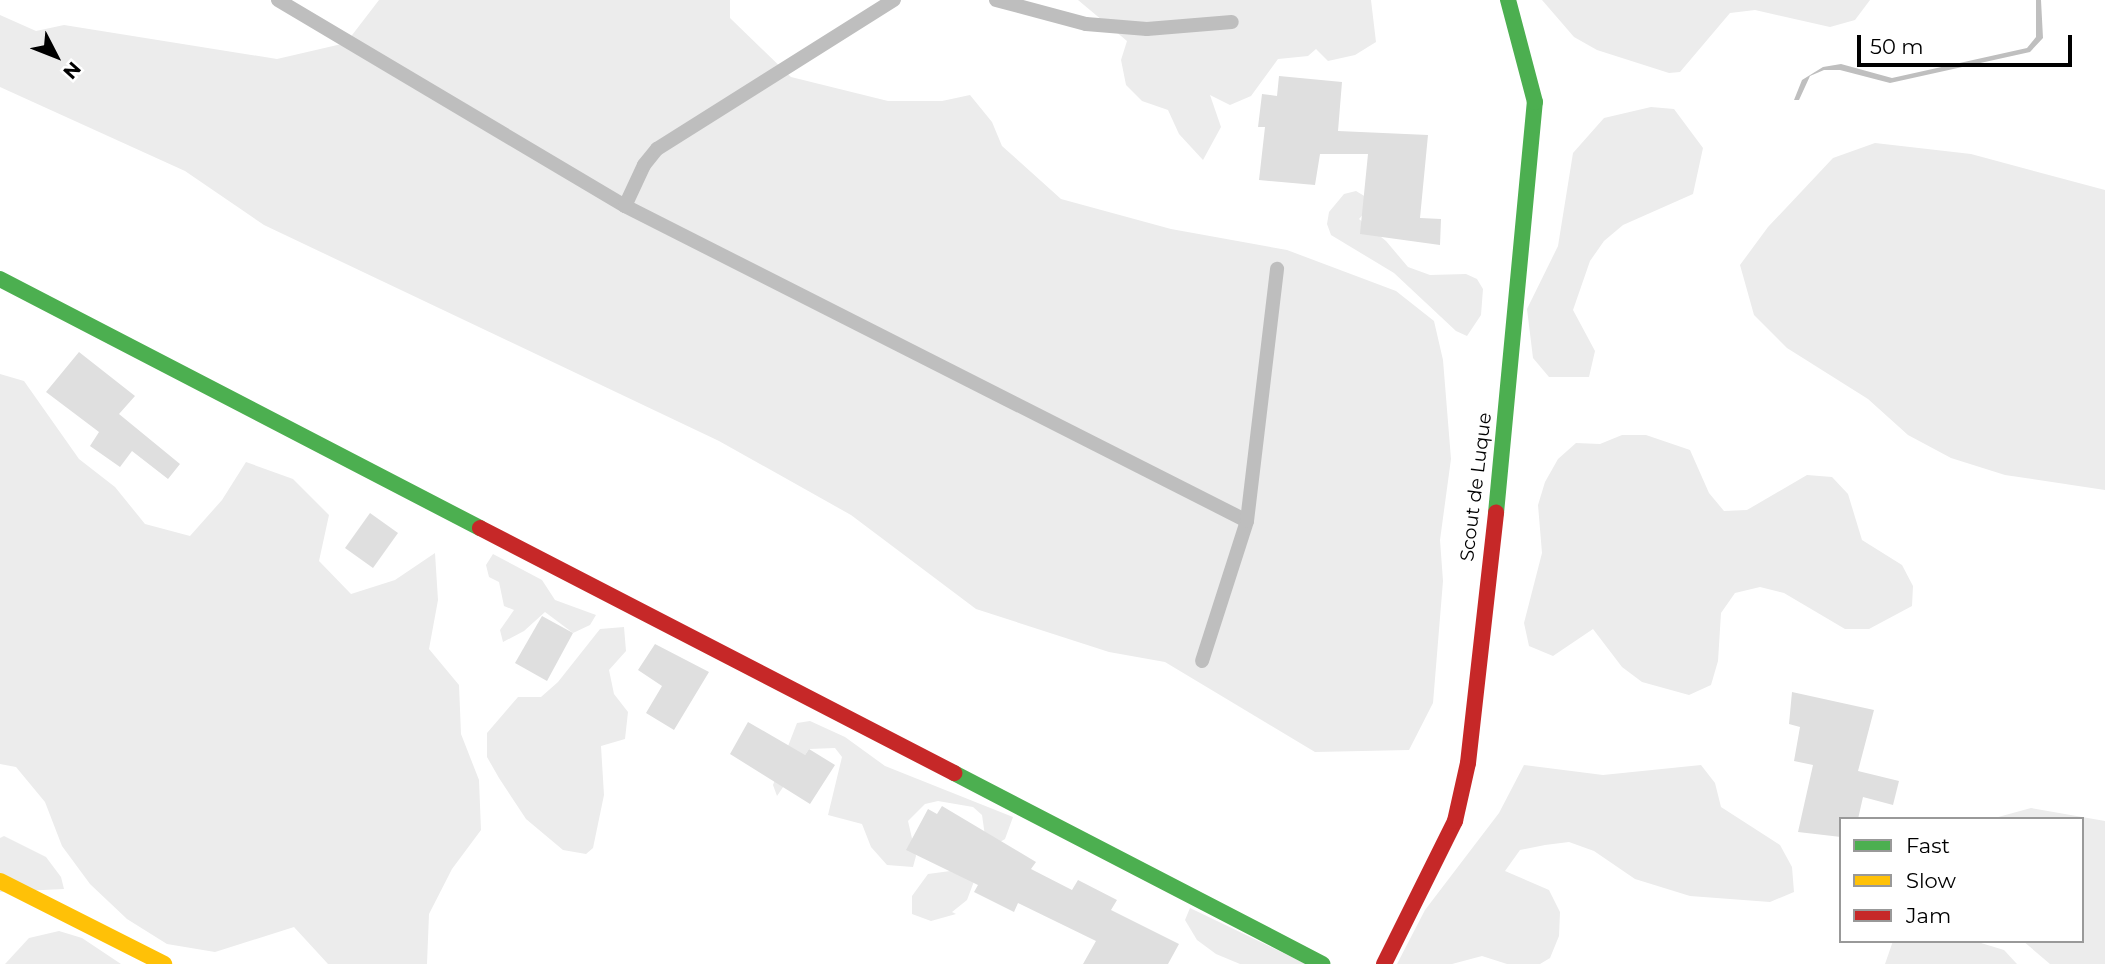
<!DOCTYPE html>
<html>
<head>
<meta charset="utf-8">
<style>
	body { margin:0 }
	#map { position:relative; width:2105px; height:964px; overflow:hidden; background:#fff; font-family:Montserrat,sans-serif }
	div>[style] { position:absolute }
	.green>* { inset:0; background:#ececec }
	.water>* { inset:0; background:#bfbfbf }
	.building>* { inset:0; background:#dfdfdf }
	.lane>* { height:14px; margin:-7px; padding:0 7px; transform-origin:7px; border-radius:7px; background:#bebebe }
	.fast>* { height:16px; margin:-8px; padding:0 8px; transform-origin:8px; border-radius:8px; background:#4caf50 }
	.slow>* { height:16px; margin:-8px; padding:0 8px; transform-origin:8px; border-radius:8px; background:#ffc107 }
	.jam>* { height:16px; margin:-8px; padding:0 8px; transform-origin:8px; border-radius:8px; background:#c62828 }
	span { translate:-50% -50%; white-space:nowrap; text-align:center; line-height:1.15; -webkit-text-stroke:5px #fff; paint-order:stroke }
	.street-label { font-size:19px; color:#000 }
	.legend { position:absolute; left:1839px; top:817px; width:245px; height:126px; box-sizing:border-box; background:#fff; border:2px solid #999; margin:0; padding:9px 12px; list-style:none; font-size:21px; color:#000 }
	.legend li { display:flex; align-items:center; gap:14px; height:35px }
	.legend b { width:35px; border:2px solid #999 }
	.north { position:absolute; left:21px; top:21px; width:70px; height:70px; -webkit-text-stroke:5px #fff; paint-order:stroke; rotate:132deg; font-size:19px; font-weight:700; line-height:28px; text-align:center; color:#000 }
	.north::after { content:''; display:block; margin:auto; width:24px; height:32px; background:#000; clip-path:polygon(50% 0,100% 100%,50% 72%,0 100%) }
	.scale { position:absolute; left:1857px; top:35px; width:215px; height:32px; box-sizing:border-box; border:4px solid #000; border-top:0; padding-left:9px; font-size:21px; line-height:24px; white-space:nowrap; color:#000; -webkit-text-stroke:5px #fff; paint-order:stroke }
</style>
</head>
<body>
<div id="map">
	<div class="green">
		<div style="clip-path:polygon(379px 0,730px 0,730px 18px,791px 77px,888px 101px,942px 101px,970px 95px,992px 122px,1002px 146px,1061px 199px,1171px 229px,1287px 250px,1396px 291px,1434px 321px,1443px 360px,1451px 459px,1440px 540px,1443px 581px,1433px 703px,1409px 750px,1315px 752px,1165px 662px,1109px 652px,976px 609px,851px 515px,719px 441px,264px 225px,185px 171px,0 87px,0 15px,36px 31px,64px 25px,277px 59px,346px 43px)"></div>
		<div style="clip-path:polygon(1078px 0,1371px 0,1376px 42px,1355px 55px,1328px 61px,1316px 49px,1308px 56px,1278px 59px,1251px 96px,1230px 105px,1210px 95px,1221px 127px,1203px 160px,1179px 134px,1168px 110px,1142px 101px,1126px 85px,1121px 60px,1127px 41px)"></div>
		<div style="clip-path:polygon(1542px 0,1870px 0,1855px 20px,1830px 27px,1755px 10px,1730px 13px,1680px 72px,1669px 73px,1597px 50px,1574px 37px)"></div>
		<div style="clip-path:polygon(1651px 107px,1674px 109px,1703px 148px,1693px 194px,1623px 225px,1604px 241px,1590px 261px,1573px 310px,1595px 351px,1589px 377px,1549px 377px,1533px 358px,1527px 309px,1558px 246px,1573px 153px,1604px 118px)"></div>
		<div style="clip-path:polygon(1875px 143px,1971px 154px,2105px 190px,2105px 490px,2005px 475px,1951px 458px,1908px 435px,1868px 399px,1787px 348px,1754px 315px,1740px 265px,1768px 227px,1833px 158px)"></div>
		<div style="clip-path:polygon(1356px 191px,1366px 197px,1367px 210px,1359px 219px,1386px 241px,1408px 267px,1430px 275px,1466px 274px,1477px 279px,1483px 289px,1481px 315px,1467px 336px,1456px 331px,1394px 273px,1331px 235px,1327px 224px,1329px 212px,1344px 194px)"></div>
		<div style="clip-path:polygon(0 374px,24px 381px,79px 459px,115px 487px,145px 524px,190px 536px,222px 500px,246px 462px,293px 479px,329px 515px,319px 561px,351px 594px,395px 580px,435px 553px,438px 600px,429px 649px,459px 685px,461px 734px,479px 780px,481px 830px,452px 869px,429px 914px,427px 964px,328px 964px,294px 927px,215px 952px,167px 944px,127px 919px,90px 884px,62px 846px,45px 802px,16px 767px,0 764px)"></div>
		<div style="clip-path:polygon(1622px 435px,1646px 435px,1690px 450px,1709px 493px,1724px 511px,1747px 510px,1807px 475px,1832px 477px,1848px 494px,1862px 540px,1902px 565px,1913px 586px,1912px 606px,1869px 629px,1845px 629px,1784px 593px,1760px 587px,1735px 593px,1721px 613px,1718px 661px,1711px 685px,1689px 695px,1642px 682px,1622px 667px,1593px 629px,1553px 656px,1529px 646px,1524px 623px,1542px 553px,1538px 505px,1545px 482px,1558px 459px,1576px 443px,1600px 444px)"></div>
		<div style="clip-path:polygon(493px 554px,542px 580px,555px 600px,596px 615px,590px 625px,573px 633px,545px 612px,524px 631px,503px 642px,500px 630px,514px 610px,504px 606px,499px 582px,489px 577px,486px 565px)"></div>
		<div style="clip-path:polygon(624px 627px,626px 651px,609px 670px,614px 694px,628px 712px,625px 739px,601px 746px,604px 795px,593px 848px,586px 854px,563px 850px,526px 819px,499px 778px,487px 757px,487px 733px,518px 697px,541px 697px,558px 682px,600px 629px)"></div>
		<div style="clip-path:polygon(810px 721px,845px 737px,885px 766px,1013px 817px,1005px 839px,995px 845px,985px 836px,982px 815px,973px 807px,938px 801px,925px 804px,908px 821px,916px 856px,913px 867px,887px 865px,871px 847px,862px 824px,828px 815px,842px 757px,835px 748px,809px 749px,777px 796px,773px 785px,797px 723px)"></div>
		<div style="clip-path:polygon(1524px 765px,1603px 775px,1701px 765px,1715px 783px,1721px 807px,1780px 845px,1792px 867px,1794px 892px,1770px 902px,1690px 896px,1635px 879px,1594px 851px,1569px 842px,1545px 845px,1520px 850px,1505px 871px,1549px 890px,1560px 912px,1559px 936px,1550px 958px,1540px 964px,1507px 964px,1482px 956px,1452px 964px,1397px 964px,1425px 910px,1499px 813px)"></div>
		<div style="clip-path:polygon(2031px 808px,2105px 821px,2105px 964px,2050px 964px,2023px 941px,2082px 941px,2082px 819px,1991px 819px)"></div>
		<div style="clip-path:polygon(4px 836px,46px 857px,61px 877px,64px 889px,0 892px,0 838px)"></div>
		<div style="clip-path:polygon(958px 870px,976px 876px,967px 900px,952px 912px,956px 914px,931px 921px,912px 914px,912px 896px,928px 874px)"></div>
		<div style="clip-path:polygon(1190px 908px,1306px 964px,1240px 964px,1216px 954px,1197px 940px,1185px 920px)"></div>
		<div style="clip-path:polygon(59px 931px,82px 938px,121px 964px,5px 964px,29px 938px)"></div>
		<div style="clip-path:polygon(1893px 941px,1981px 943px,2004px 950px,2017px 964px,1885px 964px)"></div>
	</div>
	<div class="water">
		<div style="clip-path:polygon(2036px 0,2041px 0,2043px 38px,2030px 52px,1890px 83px,1840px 70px,1824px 70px,1810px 76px,1799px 100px,1794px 100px,1802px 80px,1823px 67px,1841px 64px,1892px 78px,2027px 48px,2036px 37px)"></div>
	</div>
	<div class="building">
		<div style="clip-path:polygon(1279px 76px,1342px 82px,1338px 131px,1428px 135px,1420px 218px,1441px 219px,1440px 245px,1360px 234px,1368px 154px,1320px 154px,1315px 185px,1259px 180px,1265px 127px,1258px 127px,1262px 94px,1277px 96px)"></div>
		<div style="clip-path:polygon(79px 352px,135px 396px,119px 414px,180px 464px,168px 479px,132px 451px,120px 467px,90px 446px,99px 432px,46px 392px)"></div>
		<div style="clip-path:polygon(370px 513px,398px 533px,373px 568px,345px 548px)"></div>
		<div style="clip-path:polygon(542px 616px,573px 633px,547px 681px,515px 663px)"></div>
		<div style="clip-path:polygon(655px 644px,709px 672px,674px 730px,646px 713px,662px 686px,638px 670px)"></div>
		<div style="clip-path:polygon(1792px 692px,1874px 710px,1858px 771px,1899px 781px,1893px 805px,1863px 797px,1858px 819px,1841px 819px,1841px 837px,1798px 832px,1813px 765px,1794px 761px,1800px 727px,1789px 724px)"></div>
		<div style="clip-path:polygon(748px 722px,805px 755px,809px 749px,835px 765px,810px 804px,730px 754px)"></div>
		<div style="clip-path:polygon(942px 806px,1036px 862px,1031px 869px,1072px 890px,1078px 880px,1117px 900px,1111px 910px,1179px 944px,1168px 964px,1083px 964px,1096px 941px,1018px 903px,1014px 912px,974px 892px,978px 885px,906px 850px,928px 809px,937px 814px)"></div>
	</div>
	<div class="lane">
		<div style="left:278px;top:0;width:404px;rotate:30.7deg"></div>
		<div style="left:625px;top:206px;width:697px;rotate:26.86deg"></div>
		<div style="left:1247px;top:521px;width:147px;rotate:107.8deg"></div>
		<div style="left:996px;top:0;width:93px;rotate:14.9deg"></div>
		<div style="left:1086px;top:24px;width:61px;rotate:4.7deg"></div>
		<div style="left:1147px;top:29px;width:85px;rotate:-4.7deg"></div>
		<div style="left:625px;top:206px;width:45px;rotate:-65.1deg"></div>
		<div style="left:644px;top:165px;width:21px;rotate:-51deg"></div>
		<div style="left:657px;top:149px;width:280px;rotate:-32.2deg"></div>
		<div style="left:1247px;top:521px;width:254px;rotate:-83.2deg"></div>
	</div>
	<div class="fast">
		<div style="left:0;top:279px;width:541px;rotate:27.42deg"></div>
		<div style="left:1496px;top:513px;width:413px;rotate:-84.6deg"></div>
		<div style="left:1535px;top:102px;width:106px;rotate:-104.8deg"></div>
		<div style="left:954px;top:773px;width:415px;rotate:27.4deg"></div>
	</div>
	<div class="slow">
		<div style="left:0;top:881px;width:184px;rotate:26.8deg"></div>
	</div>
	<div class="jam">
		<div style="left:480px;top:528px;width:534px;rotate:27.33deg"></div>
		<div style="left:1384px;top:964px;width:160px;rotate:-63.6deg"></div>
		<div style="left:1455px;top:821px;width:59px;rotate:-77.4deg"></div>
		<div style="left:1468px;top:763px;width:252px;rotate:-83.6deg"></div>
	</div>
	<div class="street-label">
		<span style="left:1476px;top:487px;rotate:-83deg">Scout de Luque</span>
	</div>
	<ul class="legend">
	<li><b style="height:9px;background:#4caf50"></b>Fast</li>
	<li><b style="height:9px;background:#ffc107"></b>Slow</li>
	<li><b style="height:9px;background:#c62828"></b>Jam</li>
	</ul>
	<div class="north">N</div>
	<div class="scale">50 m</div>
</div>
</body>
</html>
